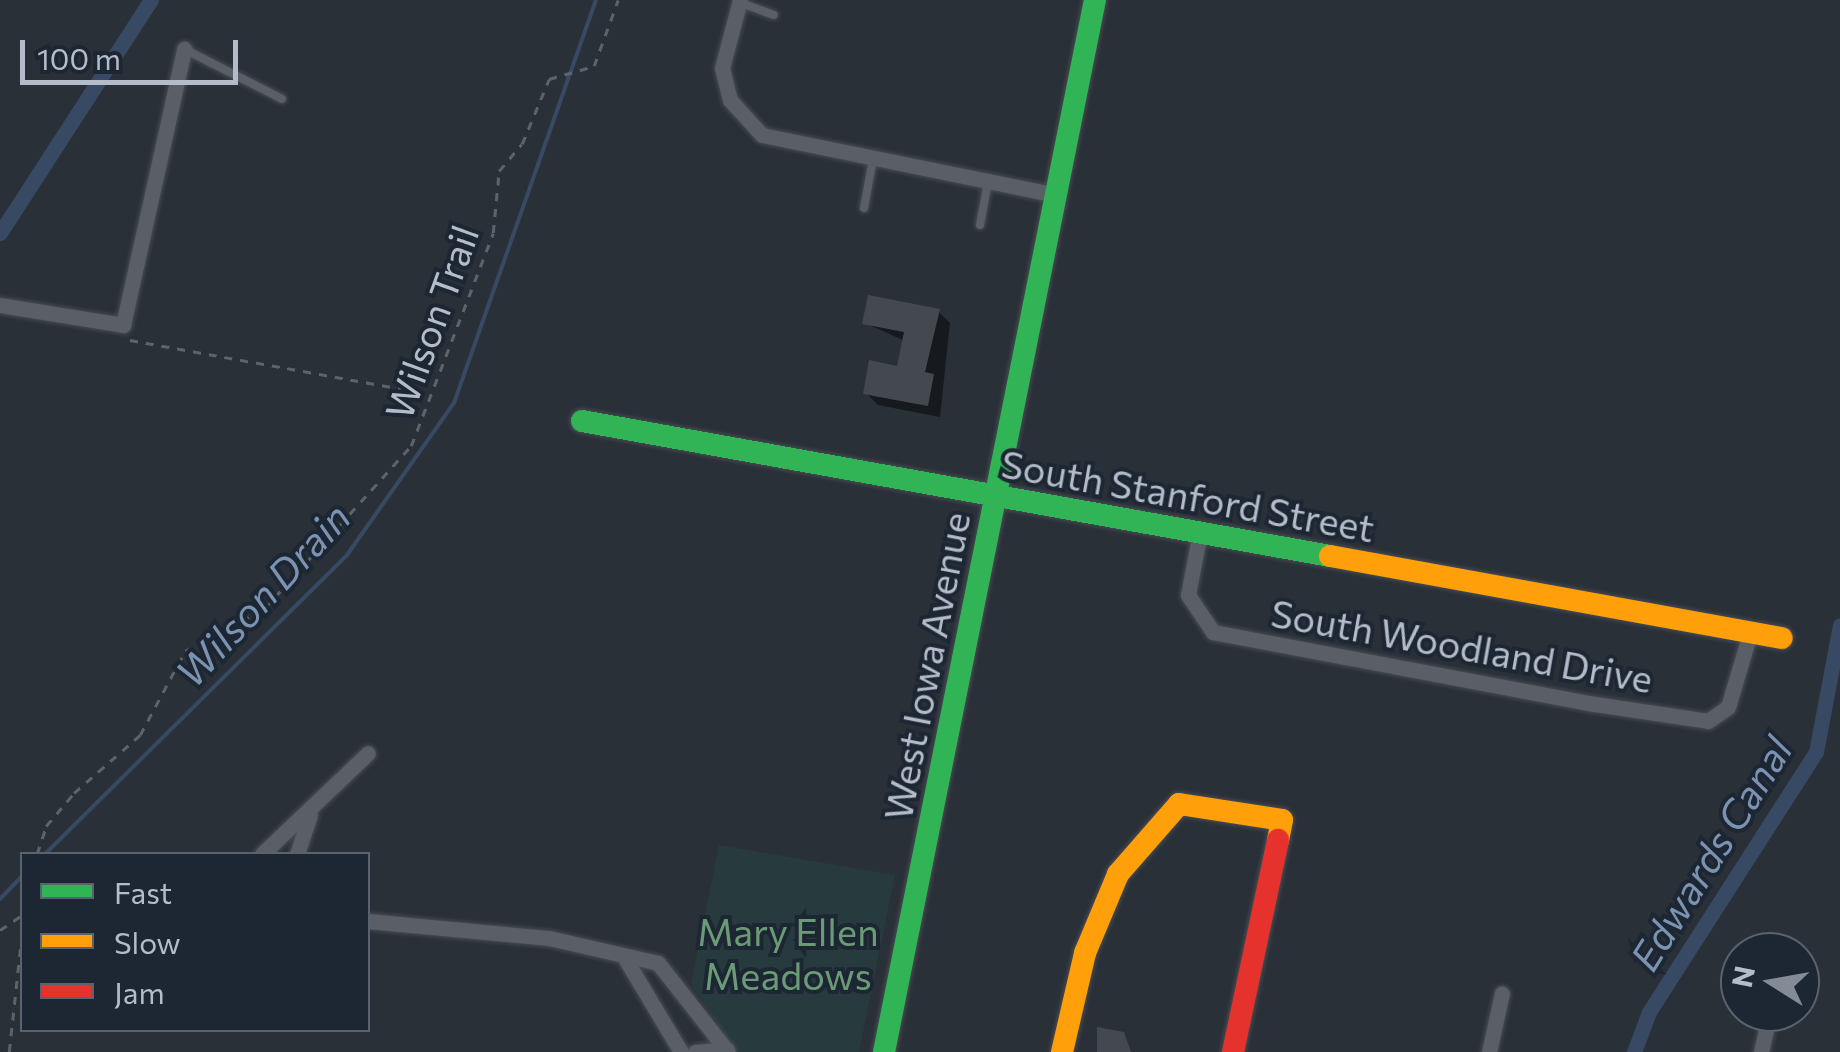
<!DOCTYPE html>
<html>
<head>
<meta charset="utf-8">
<style>
	body { margin:0 }
	#map { position:relative; width:1840px; height:1052px; overflow:hidden; background:#2a3038; font-family:Commissioner,sans-serif }
	div>[style] { position:absolute }
	.green>* { inset:0; background:#273a3e }
	.shadow>* { inset:0; background:#0007 }
	.stream>* { height:4px; margin:-2px; padding:0 2px; transform-origin:2px; border-radius:2px; background:#384963 }
	.canal>* { height:15px; margin:-7.5px; padding:0 7.5px; transform-origin:7.5px; border-radius:7.5px; background:#384963 }
	.building>* { inset:0; background:#444950 }
	.path>* { height:2.5px; margin-top:-1.25px; transform-origin:0; background:repeating-linear-gradient(90deg,#5d636a 0 8px,transparent 0 16px) }
	.roads { filter:drop-shadow(0 0 2px #484c53) drop-shadow(0 0 2px #484c53) }
	.lane>* { height:8px; margin:-4px; padding:0 4px; transform-origin:4px; border-radius:4px; background:#5a5e66 }
	.street>* { height:15px; margin:-7.5px; padding:0 7.5px; transform-origin:7.5px; border-radius:7.5px; background:#5a5e66 }
	.fast>* { height:22px; margin:-11px; padding:0 11px; transform-origin:11px; border-radius:11px; background:#30b455 }
	.slow>* { height:22px; margin:-11px; padding:0 11px; transform-origin:11px; border-radius:11px; background:#ff9f0a }
	.jam>* { height:22px; margin:-11px; padding:0 11px; transform-origin:11px; border-radius:11px; background:#e5322d }
	span { translate:-50% -50%; white-space:nowrap; text-align:center; line-height:1.15; -webkit-text-stroke:8px #1d2633; paint-order:stroke }
	.street-label { font-size:38px; color:#b4bcc9 }
	.park-label { font-size:38px; color:#6b9a76 }
	.water-label { font-size:40px; color:#7c92b1; font-style:italic }
	.legend { position:absolute; left:20px; top:852px; width:350px; height:180px; box-sizing:border-box; background:#1d2633; border:2px solid #59626f; margin:0; padding:12px 18px; list-style:none; font-size:30px; color:#b4bcc9 }
	.legend li { display:flex; align-items:center; gap:20px; height:50px }
	.legend b { width:50px; border:2px solid #59626f }
	.north { position:absolute; left:1720px; top:932px; width:100px; height:100px; box-sizing:border-box; background:#1d2633; border:2px solid #59626f; border-radius:50%; rotate:281deg; font-size:28px; font-weight:700; line-height:40px; text-align:center; color:#b4bcc9 }
	.north::after { content:''; display:block; margin:auto; width:35px; height:45px; background:#848b96; clip-path:polygon(50% 0,100% 100%,50% 72%,0 100%) }
	.scale { position:absolute; left:20px; top:40px; width:218px; height:45px; box-sizing:border-box; border:5px solid #b4bcc9; border-top:0; padding-left:12px; font-size:30px; line-height:35px; white-space:nowrap; color:#b4bcc9; -webkit-text-stroke:8px #1d2633; paint-order:stroke }
</style>
</head>
<body>
<div id="map">
	<div class="green">
		<div style="clip-path:polygon(719px 845px,895px 875px,859px 1052px,737px 1052px,691px 984px)"></div>
	</div>
	<div class="shadow">
		<div style="clip-path:polygon(938px 311px,950px 323px,940px 417px,878px 405px,866px 393px,899px 369px,905px 341px,865px 323px)"></div>
	</div>
	<div class="stream">
		<div style="left:45px;top:854px;width:425px;rotate:-44.7deg"></div>
		<div style="left:347px;top:555px;width:186px;rotate:-54.9deg"></div>
		<div style="left:454px;top:403px;width:427px;rotate:-70.6deg"></div>
		<div style="left:0;top:899px;width:32px;rotate:-46deg"></div>
	</div>
	<div class="canal">
		<div style="left:0;top:233px;width:278px;rotate:-57.1deg"></div>
		<div style="left:1634px;top:1052px;width:43px;rotate:-69.4deg"></div>
		<div style="left:1649px;top:1012px;width:309px;rotate:-57.3deg"></div>
		<div style="left:1816px;top:752px;width:129px;rotate:-79.3deg"></div>
	</div>
	<div class="building">
		<div style="clip-path:polygon(868px 295px,940px 309px,925px 372px,934px 374px,928px 406px,863px 394px,869px 360px,897px 366px,904px 332px,862px 324px)"></div>
		<div style="clip-path:polygon(1097px 1027px,1124px 1032px,1131px 1052px,1097px 1052px)"></div>
	</div>
	<div class="path">
		<div style="left:130px;top:340px;width:301px;rotate:10.2deg"></div>
		<div style="left:37px;top:854px;width:29px;rotate:-72deg"></div>
		<div style="left:46px;top:826px;width:43px;rotate:-49.7deg"></div>
		<div style="left:74px;top:793px;width:88px;rotate:-41.3deg"></div>
		<div style="left:140px;top:735px;width:95px;rotate:-61.8deg"></div>
		<div style="left:185px;top:651px;width:89px;rotate:-28deg"></div>
		<div style="left:264px;top:609px;width:219px;rotate:-48deg"></div>
		<div style="left:411px;top:446px;width:228px;rotate:-68.9deg"></div>
		<div style="left:493px;top:233px;width:62px;rotate:-84.5deg"></div>
		<div style="left:499px;top:171px;width:35px;rotate:-50deg"></div>
		<div style="left:522px;top:144px;width:70px;rotate:-67.4deg"></div>
		<div style="left:549px;top:79px;width:47px;rotate:-16.1deg"></div>
		<div style="left:594px;top:66px;width:70px;rotate:-70deg"></div>
		<div style="left:0;top:930px;width:27px;rotate:-34deg"></div>
		<div style="left:9px;top:1052px;width:121px;rotate:-83.8deg"></div>
	</div>
	<div class="roads">
		<div class="lane">
			<div style="left:741px;top:3px;width:35px;rotate:20deg"></div>
			<div style="left:184px;top:49px;width:110px;rotate:27deg"></div>
			<div style="left:864px;top:208px;width:50px;rotate:-79.6deg"></div>
			<div style="left:980px;top:225px;width:44px;rotate:-79.5deg"></div>
		</div>
		<div class="street">
			<div style="left:740px;top:0;width:70px;rotate:104.8deg"></div>
			<div style="left:722px;top:68px;width:33px;rotate:76deg"></div>
			<div style="left:730px;top:100px;width:47px;rotate:47.6deg"></div>
			<div style="left:762px;top:135px;width:300px;rotate:11.5deg"></div>
			<div style="left:0;top:305px;width:125px;rotate:9.2deg"></div>
			<div style="left:123px;top:325px;width:283px;rotate:-77.5deg"></div>
			<div style="left:1200px;top:532px;width:64px;rotate:100.8deg"></div>
			<div style="left:1188px;top:595px;width:45px;rotate:56deg"></div>
			<div style="left:1213px;top:632px;width:382px;rotate:10.7deg"></div>
			<div style="left:1588px;top:703px;width:121px;rotate:8.5deg"></div>
			<div style="left:1708px;top:721px;width:24px;rotate:-35deg"></div>
			<div style="left:1728px;top:707px;width:77px;rotate:-73.4deg"></div>
			<div style="left:262px;top:854px;width:146px;rotate:-43.6deg"></div>
			<div style="left:297px;top:854px;width:41px;rotate:-71.6deg"></div>
			<div style="left:368px;top:921px;width:182px;rotate:5.4deg"></div>
			<div style="left:549px;top:938px;width:112px;rotate:12.9deg"></div>
			<div style="left:658px;top:963px;width:113px;rotate:51.8deg"></div>
			<div style="left:626px;top:960px;width:107px;rotate:59.1deg"></div>
			<div style="left:695px;top:1052px;width:32px;rotate:-5deg"></div>
			<div style="left:1489px;top:1052px;width:60px;rotate:-77.6deg"></div>
			<div style="left:1761px;top:1052px;width:41px;rotate:-77.3deg"></div>
		</div>
		<div class="fast">
			<div style="left:582px;top:421px;width:760px;rotate:10.23deg"></div>
			<div style="left:884px;top:1052px;width:1073px;rotate:-78.66deg"></div>
		</div>
		<div class="slow">
			<div style="left:1330px;top:556px;width:459px;rotate:10.3deg"></div>
			<div style="left:1062px;top:1052px;width:102px;rotate:-76.9deg"></div>
			<div style="left:1085px;top:953px;width:86px;rotate:-67.3deg"></div>
			<div style="left:1118px;top:874px;width:93px;rotate:-48.9deg"></div>
			<div style="left:1179px;top:804px;width:104px;rotate:8.8deg"></div>
			<div style="left:1282px;top:820px;width:20px;rotate:101deg"></div>
		</div>
		<div class="jam">
			<div style="left:1233px;top:1052px;width:217px;rotate:-78deg"></div>
		</div>
	</div>
	<div class="street-label">
		<span style="left:431px;top:322px;rotate:-70deg">Wilson Trail</span>
		<span style="left:1188px;top:495px;rotate:10deg">South Stanford Street</span>
		<span style="left:1462px;top:645px;rotate:10deg">South Woodland Drive</span>
		<span style="left:926px;top:666px;rotate:-79deg">West Iowa Avenue</span>
	</div>
	<div class="park-label">
		<span style="left:788px;top:953px">Mary Ellen<br>Meadows</span>
	</div>
	<div class="water-label">
		<span style="left:262px;top:594px;rotate:-47deg">Wilson Drain</span>
		<span style="left:1710px;top:853px;rotate:-58deg">Edwards Canal</span>
	</div>
	<ul class="legend">
	<li><b style="height:12px;background:#30b455"></b>Fast</li>
	<li><b style="height:12px;background:#ff9f0a"></b>Slow</li>
	<li><b style="height:12px;background:#e5322d"></b>Jam</li>
	</ul>
	<div class="north">N</div>
	<div class="scale">100 m</div>
</div>
</body>
</html>
